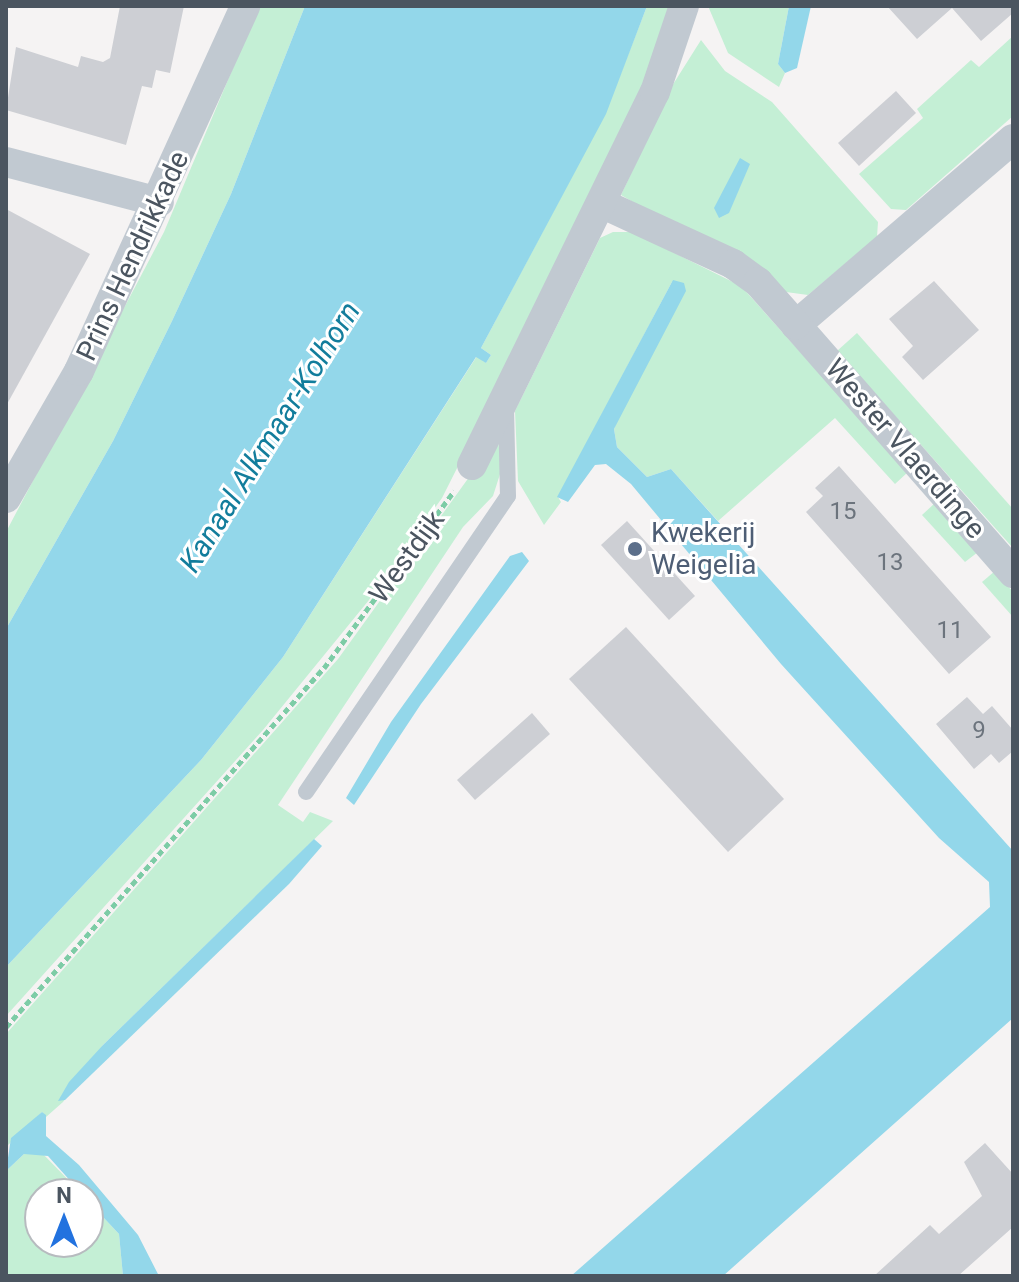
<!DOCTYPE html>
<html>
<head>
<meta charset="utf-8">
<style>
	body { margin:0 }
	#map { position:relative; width:1019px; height:1282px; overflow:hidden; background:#f5f3f3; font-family:Roboto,sans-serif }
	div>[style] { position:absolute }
	.green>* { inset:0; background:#c4efd5 }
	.water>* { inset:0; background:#93d7ea }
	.building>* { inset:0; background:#cdcfd4 }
	.path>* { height:5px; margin-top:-2.5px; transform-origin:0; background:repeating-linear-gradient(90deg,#7dcca6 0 6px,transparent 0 10px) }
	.lane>* { height:16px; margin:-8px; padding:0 8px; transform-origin:8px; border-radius:8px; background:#c1c9d1 }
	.street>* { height:30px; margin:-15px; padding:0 15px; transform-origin:15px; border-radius:15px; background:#c1c9d1 }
	.dots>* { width:22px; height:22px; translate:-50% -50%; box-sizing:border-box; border:4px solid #fff; border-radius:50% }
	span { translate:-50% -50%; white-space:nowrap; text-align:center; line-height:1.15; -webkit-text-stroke:6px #fff; paint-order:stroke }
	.number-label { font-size:24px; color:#6c747d }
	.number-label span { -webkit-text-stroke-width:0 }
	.street-label { font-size:28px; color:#4b5560 }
	.service-label { font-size:28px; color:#4e5e75 }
	.left { translate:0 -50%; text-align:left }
	.water-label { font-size:30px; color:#127d9c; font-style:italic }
	.frame { position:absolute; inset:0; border:8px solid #4b5560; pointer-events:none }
	.north { position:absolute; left:24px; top:1178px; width:80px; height:80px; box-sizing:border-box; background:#fff; border:2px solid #b7bbbf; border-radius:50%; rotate:0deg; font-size:22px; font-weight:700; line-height:32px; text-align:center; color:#4b5560 }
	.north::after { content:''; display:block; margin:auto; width:28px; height:36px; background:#2272df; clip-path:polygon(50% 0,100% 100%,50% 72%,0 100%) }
</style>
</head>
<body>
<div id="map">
	<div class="green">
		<div style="clip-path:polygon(259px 6px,305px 6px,231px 194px,172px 321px,113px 441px,6px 629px,6px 532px,164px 232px)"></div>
		<div style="clip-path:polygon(647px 6px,675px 6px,638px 109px,442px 498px,369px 600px,263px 730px,6px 1016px,6px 967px,201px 760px,283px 657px,477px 356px,486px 363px,491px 355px,481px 348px,605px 114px)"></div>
		<div style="clip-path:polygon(708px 6px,789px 6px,778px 64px,785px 73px,779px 87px,728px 53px)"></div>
		<div style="clip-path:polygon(1013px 36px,1013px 116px,906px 210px,891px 209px,859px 174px,923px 118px,917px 109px,971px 60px,979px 67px)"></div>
		<div style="clip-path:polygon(701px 40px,725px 71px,772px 102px,878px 222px,877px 237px,808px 295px,786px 292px,621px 195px,672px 86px)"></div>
		<div style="clip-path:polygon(613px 232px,632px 232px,741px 286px,908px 472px,895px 484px,835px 418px,718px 521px,671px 469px,647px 477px,617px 447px,614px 429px,673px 280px,558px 497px,561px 502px,544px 525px,518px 481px,515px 411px,600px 238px)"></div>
		<div style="clip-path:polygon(857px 333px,1013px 509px,1013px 548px,837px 351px)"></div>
		<div style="clip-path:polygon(498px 437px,501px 471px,493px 496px,463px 527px,278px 805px,303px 822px,310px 812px,333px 821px,103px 1045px,63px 1102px,46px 1117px,42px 1112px,6px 1147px,6px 1034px,338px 659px)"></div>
		<div style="clip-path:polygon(935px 503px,978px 552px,965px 562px,922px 515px)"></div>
		<div style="clip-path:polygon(995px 571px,1013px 592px,1013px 617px,982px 582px)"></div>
		<div style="clip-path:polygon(42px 1153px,82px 1194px,40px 1194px,40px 1242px,88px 1242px,88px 1201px,119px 1234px,123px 1276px,6px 1276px,6px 1171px,24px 1154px)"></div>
	</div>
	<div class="water">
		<div style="clip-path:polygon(305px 6px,647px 6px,606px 114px,481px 348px,491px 355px,486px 363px,476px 357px,283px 657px,201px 760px,6px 967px,6px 629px,113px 441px,172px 321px,231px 194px)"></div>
		<div style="clip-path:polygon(789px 6px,811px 6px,797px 68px,785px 73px,778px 64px)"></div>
		<div style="clip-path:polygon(740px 158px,750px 164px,729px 213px,719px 218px,714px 208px)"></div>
		<div style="clip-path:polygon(673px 280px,684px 283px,686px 291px,614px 429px,617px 447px,647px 477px,671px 469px,1013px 851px,1013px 1018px,723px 1276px,571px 1276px,990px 907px,989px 882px,939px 838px,781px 664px,631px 484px,606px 464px,595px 465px,568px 502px,557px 497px)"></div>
		<div style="clip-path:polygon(522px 552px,529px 561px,421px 704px,354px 805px,346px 798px,391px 722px,510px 556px)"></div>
		<div style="clip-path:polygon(314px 839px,322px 846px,289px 884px,65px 1100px,58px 1101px,69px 1082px,103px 1045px)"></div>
		<div style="clip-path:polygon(42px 1112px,46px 1115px,46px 1136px,79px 1165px,138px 1235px,159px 1276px,123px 1276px,119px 1234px,88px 1201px,88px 1194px,82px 1194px,48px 1156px,24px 1154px,6px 1171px,11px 1138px)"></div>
	</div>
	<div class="building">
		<div style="clip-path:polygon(120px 6px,184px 6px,170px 73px,156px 70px,152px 88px,142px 86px,126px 145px,6px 110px,16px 47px,78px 67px,81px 56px,103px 62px,110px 58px)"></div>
		<div style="clip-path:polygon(887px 6px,1013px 6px,1013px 13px,981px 41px,952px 8px,917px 39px)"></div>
		<div style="clip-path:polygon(896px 91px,916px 113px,859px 166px,838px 143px)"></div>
		<div style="clip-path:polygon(6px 209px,90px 254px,6px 406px)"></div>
		<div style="clip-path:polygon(934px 281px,979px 330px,923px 380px,902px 357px,913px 346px,889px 319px)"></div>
		<div style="clip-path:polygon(839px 466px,991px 637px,949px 674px,806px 512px,823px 496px,815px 488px)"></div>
		<div style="clip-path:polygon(627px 521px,695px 596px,669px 620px,601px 545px)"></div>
		<div style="clip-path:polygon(626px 627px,784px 799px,728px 852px,569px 679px)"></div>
		<div style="clip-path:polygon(967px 697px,983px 714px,992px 706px,1013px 730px,1013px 751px,999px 763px,991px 754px,974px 769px,936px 724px)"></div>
		<div style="clip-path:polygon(532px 713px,550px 734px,475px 800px,457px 780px)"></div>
		<div style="clip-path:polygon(985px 1143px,1013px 1174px,1013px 1227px,958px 1276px,874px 1276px,930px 1225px,939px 1234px,982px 1196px,964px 1162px)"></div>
	</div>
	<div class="path">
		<div style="left:6px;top:1027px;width:480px;rotate:-48.5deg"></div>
		<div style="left:324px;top:668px;width:220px;rotate:-53.7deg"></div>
	</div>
	<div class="lane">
		<div style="left:306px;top:792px;width:358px;rotate:-55.7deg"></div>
		<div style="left:508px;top:496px;width:88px;rotate:-91.3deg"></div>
	</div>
	<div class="street">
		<div style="left:1013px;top:139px;width:286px;rotate:139.4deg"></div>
		<div style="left:796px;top:325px;width:330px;rotate:48.8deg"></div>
		<div style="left:6px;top:162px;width:158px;rotate:14.7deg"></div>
		<div style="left:603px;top:204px;width:143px;rotate:24.8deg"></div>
		<div style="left:733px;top:264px;width:31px;rotate:36deg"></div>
		<div style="left:758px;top:282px;width:57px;rotate:48.5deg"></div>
		<div style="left:472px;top:465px;width:415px;rotate:-63.9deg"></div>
		<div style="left:655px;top:92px;width:91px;rotate:-71.4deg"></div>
		<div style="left:6px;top:498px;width:146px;rotate:-60.1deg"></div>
		<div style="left:79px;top:371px;width:401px;rotate:-65.5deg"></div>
	</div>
	<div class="dots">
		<div style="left:635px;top:549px;background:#5c6f8a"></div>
	</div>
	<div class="number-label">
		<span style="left:843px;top:512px">15</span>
		<span style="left:890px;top:563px">13</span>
		<span style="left:950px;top:631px">11</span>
		<span style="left:979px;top:731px">9</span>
	</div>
	<div class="street-label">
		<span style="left:133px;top:256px;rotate:-65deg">Prins Hendrikkade</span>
		<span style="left:905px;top:449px;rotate:49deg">Wester Vlaerdinge</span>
		<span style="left:407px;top:557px;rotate:-54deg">Westdijk</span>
	</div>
	<div class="service-label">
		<span class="left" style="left:651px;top:549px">Kwekerij<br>Weigelia</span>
	</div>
	<div class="water-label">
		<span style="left:270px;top:437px;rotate:-58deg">Kanaal Alkmaar-Kolhorn</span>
	</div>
	<div class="frame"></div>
	<div class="north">N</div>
</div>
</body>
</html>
